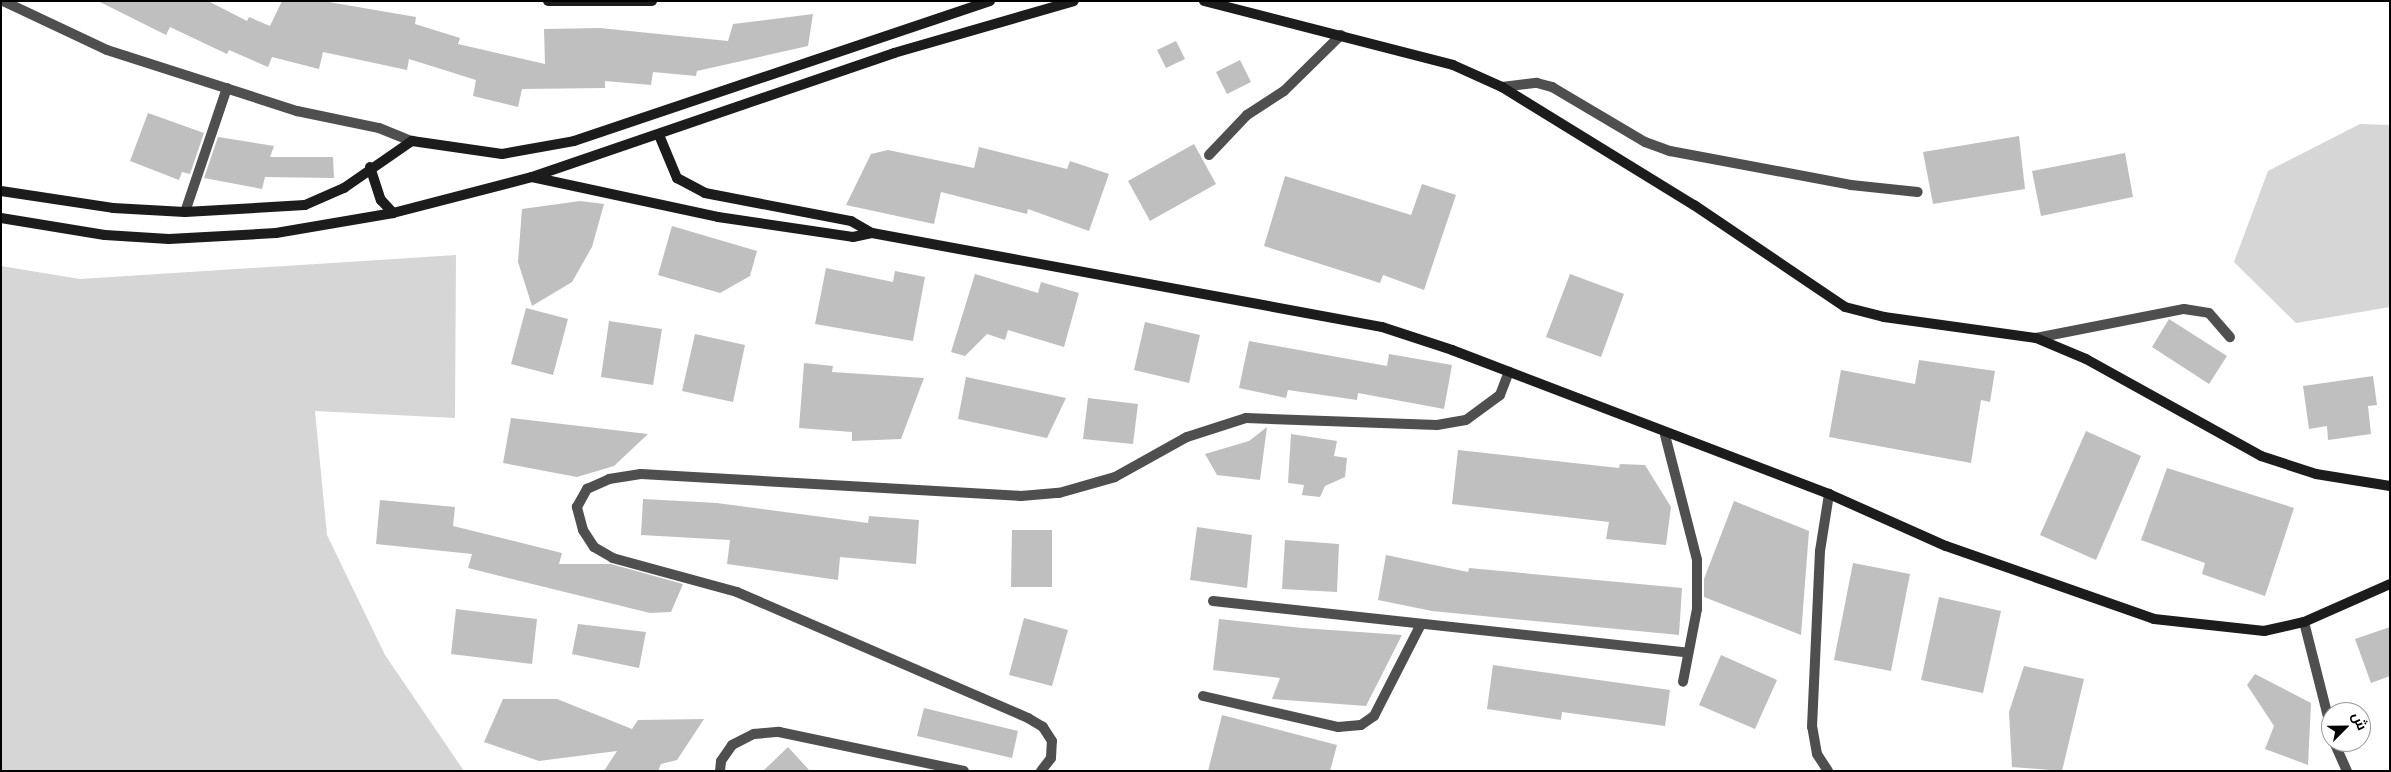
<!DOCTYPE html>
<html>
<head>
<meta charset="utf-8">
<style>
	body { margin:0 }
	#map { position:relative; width:2391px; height:772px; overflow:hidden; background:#fff; font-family:"Fira Sans Condensed",Cairo,sans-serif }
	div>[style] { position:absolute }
	.green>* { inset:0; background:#d6d6d6 }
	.building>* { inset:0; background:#bfbfbf }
	.street>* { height:10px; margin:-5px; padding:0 5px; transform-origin:5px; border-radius:5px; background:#4f4f4f }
	.secondary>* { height:10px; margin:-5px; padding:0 5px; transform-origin:5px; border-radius:5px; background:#1c1c1c }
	span { translate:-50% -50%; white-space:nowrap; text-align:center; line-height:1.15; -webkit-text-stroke:4px #fff; paint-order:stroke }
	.frame { position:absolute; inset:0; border:2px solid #000; pointer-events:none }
	.north { position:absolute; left:2321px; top:702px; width:50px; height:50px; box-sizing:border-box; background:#fff; border:1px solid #999; border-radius:50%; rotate:67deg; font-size:14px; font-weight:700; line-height:20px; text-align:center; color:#000 }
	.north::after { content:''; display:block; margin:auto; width:18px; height:22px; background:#000; clip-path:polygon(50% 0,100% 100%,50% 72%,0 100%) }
</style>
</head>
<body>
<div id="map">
	<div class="green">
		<div style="clip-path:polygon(2360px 124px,2390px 125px,2390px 307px,2296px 323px,2234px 262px,2268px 171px)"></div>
		<div style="clip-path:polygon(456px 255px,455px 418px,315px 411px,327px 535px,385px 655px,464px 771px,1px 771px,1px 266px,80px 279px)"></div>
	</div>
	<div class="building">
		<div style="clip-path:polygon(98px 1px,208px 1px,247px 21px,249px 17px,270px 26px,282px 1px,323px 1px,416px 17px,415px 24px,460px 38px,458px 44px,545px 64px,544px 29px,600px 28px,728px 41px,733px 24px,813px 14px,808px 46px,697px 71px,696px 76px,653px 72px,651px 85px,605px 81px,605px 88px,522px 89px,518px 107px,473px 96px,476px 80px,409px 59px,407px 70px,323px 52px,319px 69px,272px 57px,268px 67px,229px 50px,227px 54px,170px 27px,166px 35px)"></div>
		<div style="clip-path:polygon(1176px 41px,1185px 59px,1166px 68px,1157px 50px)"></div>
		<div style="clip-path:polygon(1240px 60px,1251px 82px,1227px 94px,1216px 72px)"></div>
		<div style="clip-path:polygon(148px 113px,204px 133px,190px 174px,182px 172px,179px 180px,130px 161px)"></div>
		<div style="clip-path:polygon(2019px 136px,2025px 189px,1933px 204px,1923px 152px)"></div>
		<div style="clip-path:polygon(218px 137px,274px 146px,270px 157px,333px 157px,334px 178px,265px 177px,262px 189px,204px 178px)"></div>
		<div style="clip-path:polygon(1194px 144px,1216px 184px,1150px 221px,1128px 181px)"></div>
		<div style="clip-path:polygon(979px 147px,1067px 169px,1070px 161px,1109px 174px,1089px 231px,1028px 209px,1027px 214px,941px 192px,934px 224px,846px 205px,871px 154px,888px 150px,974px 168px)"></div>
		<div style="clip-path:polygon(2125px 153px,2133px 197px,2041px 216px,2032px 171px)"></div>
		<div style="clip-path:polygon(1285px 176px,1411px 215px,1422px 184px,1456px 195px,1424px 290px,1383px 275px,1380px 283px,1264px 246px)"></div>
		<div style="clip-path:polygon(580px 201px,604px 204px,592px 247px,572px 282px,532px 306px,518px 262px,522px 209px)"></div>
		<div style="clip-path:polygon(672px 226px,757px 251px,750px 276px,720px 293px,658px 275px)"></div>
		<div style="clip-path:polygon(826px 268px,893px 282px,895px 271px,925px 277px,913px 341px,815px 324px)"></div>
		<div style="clip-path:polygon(975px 274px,1038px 293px,1041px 282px,1079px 293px,1064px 347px,1008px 330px,1005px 340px,987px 334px,965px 356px,951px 352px)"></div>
		<div style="clip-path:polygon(1570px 274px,1624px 294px,1601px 357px,1546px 337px)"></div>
		<div style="clip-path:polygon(526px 308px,568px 319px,553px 375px,511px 364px)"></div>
		<div style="clip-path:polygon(2169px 319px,2227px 356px,2209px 384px,2152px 347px)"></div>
		<div style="clip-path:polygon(609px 321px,662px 329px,653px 385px,601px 377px)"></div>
		<div style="clip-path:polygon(1145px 322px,1200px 335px,1189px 383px,1134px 370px)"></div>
		<div style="clip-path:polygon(695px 334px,745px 345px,733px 402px,682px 391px)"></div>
		<div style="clip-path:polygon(1249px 341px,1387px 366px,1389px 354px,1452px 365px,1444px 409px,1358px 393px,1357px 400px,1288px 390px,1286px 398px,1239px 388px)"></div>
		<div style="clip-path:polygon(1919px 360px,1995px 371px,1990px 402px,1981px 400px,1971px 463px,1829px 437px,1841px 370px,1915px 384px)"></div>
		<div style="clip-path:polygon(804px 363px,833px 366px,832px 372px,924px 378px,901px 439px,852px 441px,852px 432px,799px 428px)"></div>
		<div style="clip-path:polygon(2373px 376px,2377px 405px,2368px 406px,2371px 434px,2328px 440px,2327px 426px,2309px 429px,2303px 386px)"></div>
		<div style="clip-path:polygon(966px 377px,1066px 398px,1047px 438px,958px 419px)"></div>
		<div style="clip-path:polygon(1088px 398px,1138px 404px,1133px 444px,1083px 439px)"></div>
		<div style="clip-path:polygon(511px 418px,648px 434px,614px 466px,577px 477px,503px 463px)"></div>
		<div style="clip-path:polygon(1267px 427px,1260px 480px,1217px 475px,1205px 454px,1249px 441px)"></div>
		<div style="clip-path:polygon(2086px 431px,2141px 456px,2096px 560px,2040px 535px)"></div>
		<div style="clip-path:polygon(1291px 434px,1337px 441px,1334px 456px,1347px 458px,1345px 477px,1325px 486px,1320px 497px,1302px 495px,1304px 485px,1288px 483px)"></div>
		<div style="clip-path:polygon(1458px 450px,1619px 468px,1620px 464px,1645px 465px,1671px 507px,1666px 545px,1606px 539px,1609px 522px,1452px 504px)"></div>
		<div style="clip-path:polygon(2167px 468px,2294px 508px,2265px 596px,2202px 574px,2205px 563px,2141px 540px)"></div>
		<div style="clip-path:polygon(643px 499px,717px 503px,868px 523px,869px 516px,919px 520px,916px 564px,840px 557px,838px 580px,727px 564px,730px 540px,641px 535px)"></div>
		<div style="clip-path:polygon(380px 500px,455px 507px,453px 526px,562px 553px,559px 564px,611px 564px,683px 584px,671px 612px,650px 613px,468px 568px,472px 554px,376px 544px)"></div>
		<div style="clip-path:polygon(1734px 501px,1809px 531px,1801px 635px,1704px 597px,1704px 579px)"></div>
		<div style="clip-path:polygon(1197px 527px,1252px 535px,1247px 588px,1190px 580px)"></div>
		<div style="clip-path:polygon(1012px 530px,1052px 530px,1052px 587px,1011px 587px)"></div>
		<div style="clip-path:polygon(1285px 540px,1339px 544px,1337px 592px,1282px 589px)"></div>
		<div style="clip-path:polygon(1386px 555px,1468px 572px,1469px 568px,1682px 588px,1679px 635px,1432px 611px,1378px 600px)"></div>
		<div style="clip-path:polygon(1853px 563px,1910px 574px,1891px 671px,1834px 660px)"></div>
		<div style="clip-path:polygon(1939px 597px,2001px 611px,1983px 693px,1921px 680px)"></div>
		<div style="clip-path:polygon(456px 609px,537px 619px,532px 664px,451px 654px)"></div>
		<div style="clip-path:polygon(1024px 618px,1068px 630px,1052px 686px,1009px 675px)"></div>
		<div style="clip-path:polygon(1219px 619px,1302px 628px,1402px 635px,1366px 706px,1272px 699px,1280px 678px,1213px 670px)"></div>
		<div style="clip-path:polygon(578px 624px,646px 632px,639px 668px,572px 654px)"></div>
		<div style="clip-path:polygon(2390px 627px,2390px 676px,2371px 683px,2355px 639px)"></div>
		<div style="clip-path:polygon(1721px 655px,1777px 680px,1755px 729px,1699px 705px)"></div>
		<div style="clip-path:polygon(1493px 665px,1670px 690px,1665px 726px,1562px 712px,1561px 720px,1487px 709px)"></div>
		<div style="clip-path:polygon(2024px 666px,2084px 679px,2062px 771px,2012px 767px,2009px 712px)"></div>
		<div style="clip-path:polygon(2255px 674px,2311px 703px,2308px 765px,2265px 749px,2274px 726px,2247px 685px)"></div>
		<div style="clip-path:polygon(503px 699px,557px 699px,632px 729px,638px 720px,704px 719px,677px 760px,661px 764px,658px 771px,604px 771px,617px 751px,539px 761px,484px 742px)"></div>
		<div style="clip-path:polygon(924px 708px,1018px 731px,1012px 758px,917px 736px)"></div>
		<div style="clip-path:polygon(1222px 715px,1337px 745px,1330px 771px,1208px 771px)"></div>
		<div style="clip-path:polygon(788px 747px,810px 771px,763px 771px)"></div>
	</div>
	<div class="street">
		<div style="left:3px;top:1px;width:115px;rotate:25.2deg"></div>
		<div style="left:107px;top:50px;width:200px;rotate:17.8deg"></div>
		<div style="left:297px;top:111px;width:84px;rotate:11.7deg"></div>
		<div style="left:379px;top:128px;width:35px;rotate:22deg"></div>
		<div style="left:1502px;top:87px;width:35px;rotate:-7deg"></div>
		<div style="left:1537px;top:83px;width:16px;rotate:15deg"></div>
		<div style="left:1552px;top:87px;width:108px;rotate:30.6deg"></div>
		<div style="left:1645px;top:142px;width:27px;rotate:20deg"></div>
		<div style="left:1670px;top:151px;width:184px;rotate:10.6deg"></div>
		<div style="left:1851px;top:185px;width:67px;rotate:6deg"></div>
		<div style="left:1209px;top:155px;width:55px;rotate:-46.5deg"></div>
		<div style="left:1247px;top:115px;width:44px;rotate:-33deg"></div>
		<div style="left:1284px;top:91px;width:80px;rotate:-44.5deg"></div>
		<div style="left:185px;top:212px;width:131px;rotate:-71.3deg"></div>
		<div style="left:2036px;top:338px;width:151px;rotate:-11.1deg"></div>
		<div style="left:2184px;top:309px;width:25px;rotate:9deg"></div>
		<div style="left:2209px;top:313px;width:32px;rotate:49deg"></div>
		<div style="left:1665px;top:435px;width:129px;rotate:75.6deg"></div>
		<div style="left:1697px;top:560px;width:49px;rotate:90deg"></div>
		<div style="left:1697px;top:609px;width:74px;rotate:100.9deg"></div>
		<div style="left:1213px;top:601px;width:478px;rotate:6.2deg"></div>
		<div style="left:2304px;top:622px;width:110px;rotate:75.8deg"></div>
		<div style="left:1203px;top:696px;width:139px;rotate:12.9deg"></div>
		<div style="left:1338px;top:727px;width:23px;rotate:-5deg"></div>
		<div style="left:1361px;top:725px;width:16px;rotate:-35deg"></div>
		<div style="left:1374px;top:716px;width:103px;rotate:-62.9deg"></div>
		<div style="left:2334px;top:742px;width:32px;rotate:66deg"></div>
		<div style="left:720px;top:771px;width:10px;rotate:-84deg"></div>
		<div style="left:721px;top:761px;width:19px;rotate:-55deg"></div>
		<div style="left:732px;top:745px;width:25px;rotate:-27deg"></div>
		<div style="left:754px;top:734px;width:25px;rotate:-5deg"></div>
		<div style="left:779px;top:732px;width:189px;rotate:11.9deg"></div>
		<div style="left:1041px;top:771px;width:16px;rotate:-52deg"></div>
		<div style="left:1051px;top:758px;width:17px;rotate:-87deg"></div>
		<div style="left:1052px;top:741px;width:17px;rotate:-123deg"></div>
		<div style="left:1043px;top:727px;width:17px;rotate:-149deg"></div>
		<div style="left:1028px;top:718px;width:317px;rotate:-156.6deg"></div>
		<div style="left:737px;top:592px;width:129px;rotate:-164.7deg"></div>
		<div style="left:613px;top:558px;width:22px;rotate:-150deg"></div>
		<div style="left:594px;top:547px;width:20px;rotate:-123deg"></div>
		<div style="left:583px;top:530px;width:24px;rotate:-105deg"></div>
		<div style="left:577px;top:507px;width:21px;rotate:-61deg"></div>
		<div style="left:587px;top:489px;width:24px;rotate:-24deg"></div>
		<div style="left:609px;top:479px;width:32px;rotate:-9deg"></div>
		<div style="left:641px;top:474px;width:381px;rotate:3.3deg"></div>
		<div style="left:1021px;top:496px;width:38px;rotate:-5deg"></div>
		<div style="left:1059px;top:493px;width:58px;rotate:-15.9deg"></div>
		<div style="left:1115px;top:477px;width:82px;rotate:-29.1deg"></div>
		<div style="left:1187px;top:437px;width:62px;rotate:-17.9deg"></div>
		<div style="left:1246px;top:418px;width:191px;rotate:2.1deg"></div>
		<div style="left:1437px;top:425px;width:29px;rotate:-10deg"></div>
		<div style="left:1466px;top:420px;width:42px;rotate:-36.3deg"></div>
		<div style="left:1500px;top:395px;width:25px;rotate:-69deg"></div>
		<div style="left:1828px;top:771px;width:20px;rotate:-123deg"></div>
		<div style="left:1817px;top:754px;width:27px;rotate:-100deg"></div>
		<div style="left:1812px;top:727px;width:176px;rotate:-87.4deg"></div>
		<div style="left:1820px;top:551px;width:58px;rotate:-81deg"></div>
	</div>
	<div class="secondary">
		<div style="left:548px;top:1px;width:104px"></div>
		<div style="left:1204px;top:1px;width:257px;rotate:14.4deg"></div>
		<div style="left:1453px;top:65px;width:54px;rotate:24.2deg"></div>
		<div style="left:1502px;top:87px;width:225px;rotate:31.6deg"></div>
		<div style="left:1694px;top:205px;width:182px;rotate:34deg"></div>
		<div style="left:1845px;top:307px;width:40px;rotate:14.4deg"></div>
		<div style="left:1884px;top:317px;width:153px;rotate:7.9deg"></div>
		<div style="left:2036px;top:338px;width:54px;rotate:22.8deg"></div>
		<div style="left:2086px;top:359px;width:200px;rotate:29deg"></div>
		<div style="left:2261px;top:456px;width:58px;rotate:18.1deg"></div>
		<div style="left:2316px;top:474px;width:75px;rotate:9.2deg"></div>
		<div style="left:659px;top:135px;width:47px;rotate:67.3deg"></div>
		<div style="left:677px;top:178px;width:32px;rotate:28deg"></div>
		<div style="left:705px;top:193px;width:149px;rotate:10.9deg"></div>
		<div style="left:851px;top:221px;width:24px;rotate:30deg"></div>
		<div style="left:872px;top:233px;width:519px;rotate:10.44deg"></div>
		<div style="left:1382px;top:327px;width:74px;rotate:18.2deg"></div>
		<div style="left:1452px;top:350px;width:404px;rotate:20.9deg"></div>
		<div style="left:1829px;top:494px;width:128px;rotate:24deg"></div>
		<div style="left:1946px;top:546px;width:220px;rotate:19.3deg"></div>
		<div style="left:2154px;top:619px;width:111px;rotate:6.2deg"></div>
		<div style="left:2264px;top:631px;width:41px;rotate:-12.7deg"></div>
		<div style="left:2304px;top:622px;width:94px;rotate:-23.8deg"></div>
		<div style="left:370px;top:167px;width:35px;rotate:72deg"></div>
		<div style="left:381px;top:200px;width:18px;rotate:47deg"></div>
		<div style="left:532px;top:177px;width:190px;rotate:12.1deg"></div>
		<div style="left:718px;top:217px;width:136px;rotate:8.4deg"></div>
		<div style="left:853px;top:237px;width:19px;rotate:-12deg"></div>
		<div style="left:1px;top:191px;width:113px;rotate:8.6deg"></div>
		<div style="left:113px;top:208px;width:72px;rotate:3.2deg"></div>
		<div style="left:185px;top:212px;width:120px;rotate:-3.3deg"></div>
		<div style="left:305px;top:205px;width:43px;rotate:-23.6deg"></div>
		<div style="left:344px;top:188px;width:83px;rotate:-34.7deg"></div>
		<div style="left:412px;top:141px;width:91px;rotate:8.2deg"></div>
		<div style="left:502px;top:154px;width:73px;rotate:-10.2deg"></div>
		<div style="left:574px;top:141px;width:439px;rotate:-18.6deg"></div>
		<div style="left:1px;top:218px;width:105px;rotate:9.3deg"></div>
		<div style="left:105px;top:235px;width:64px;rotate:3.6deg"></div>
		<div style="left:169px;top:239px;width:107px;rotate:-3.2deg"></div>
		<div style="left:276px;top:233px;width:119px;rotate:-9.7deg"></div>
		<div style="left:393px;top:213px;width:144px;rotate:-14.5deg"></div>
		<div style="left:532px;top:177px;width:383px;rotate:-18.9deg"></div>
		<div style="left:894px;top:53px;width:187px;rotate:-16.1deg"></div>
	</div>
	<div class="frame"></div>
	<div class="north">ش</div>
</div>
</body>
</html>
